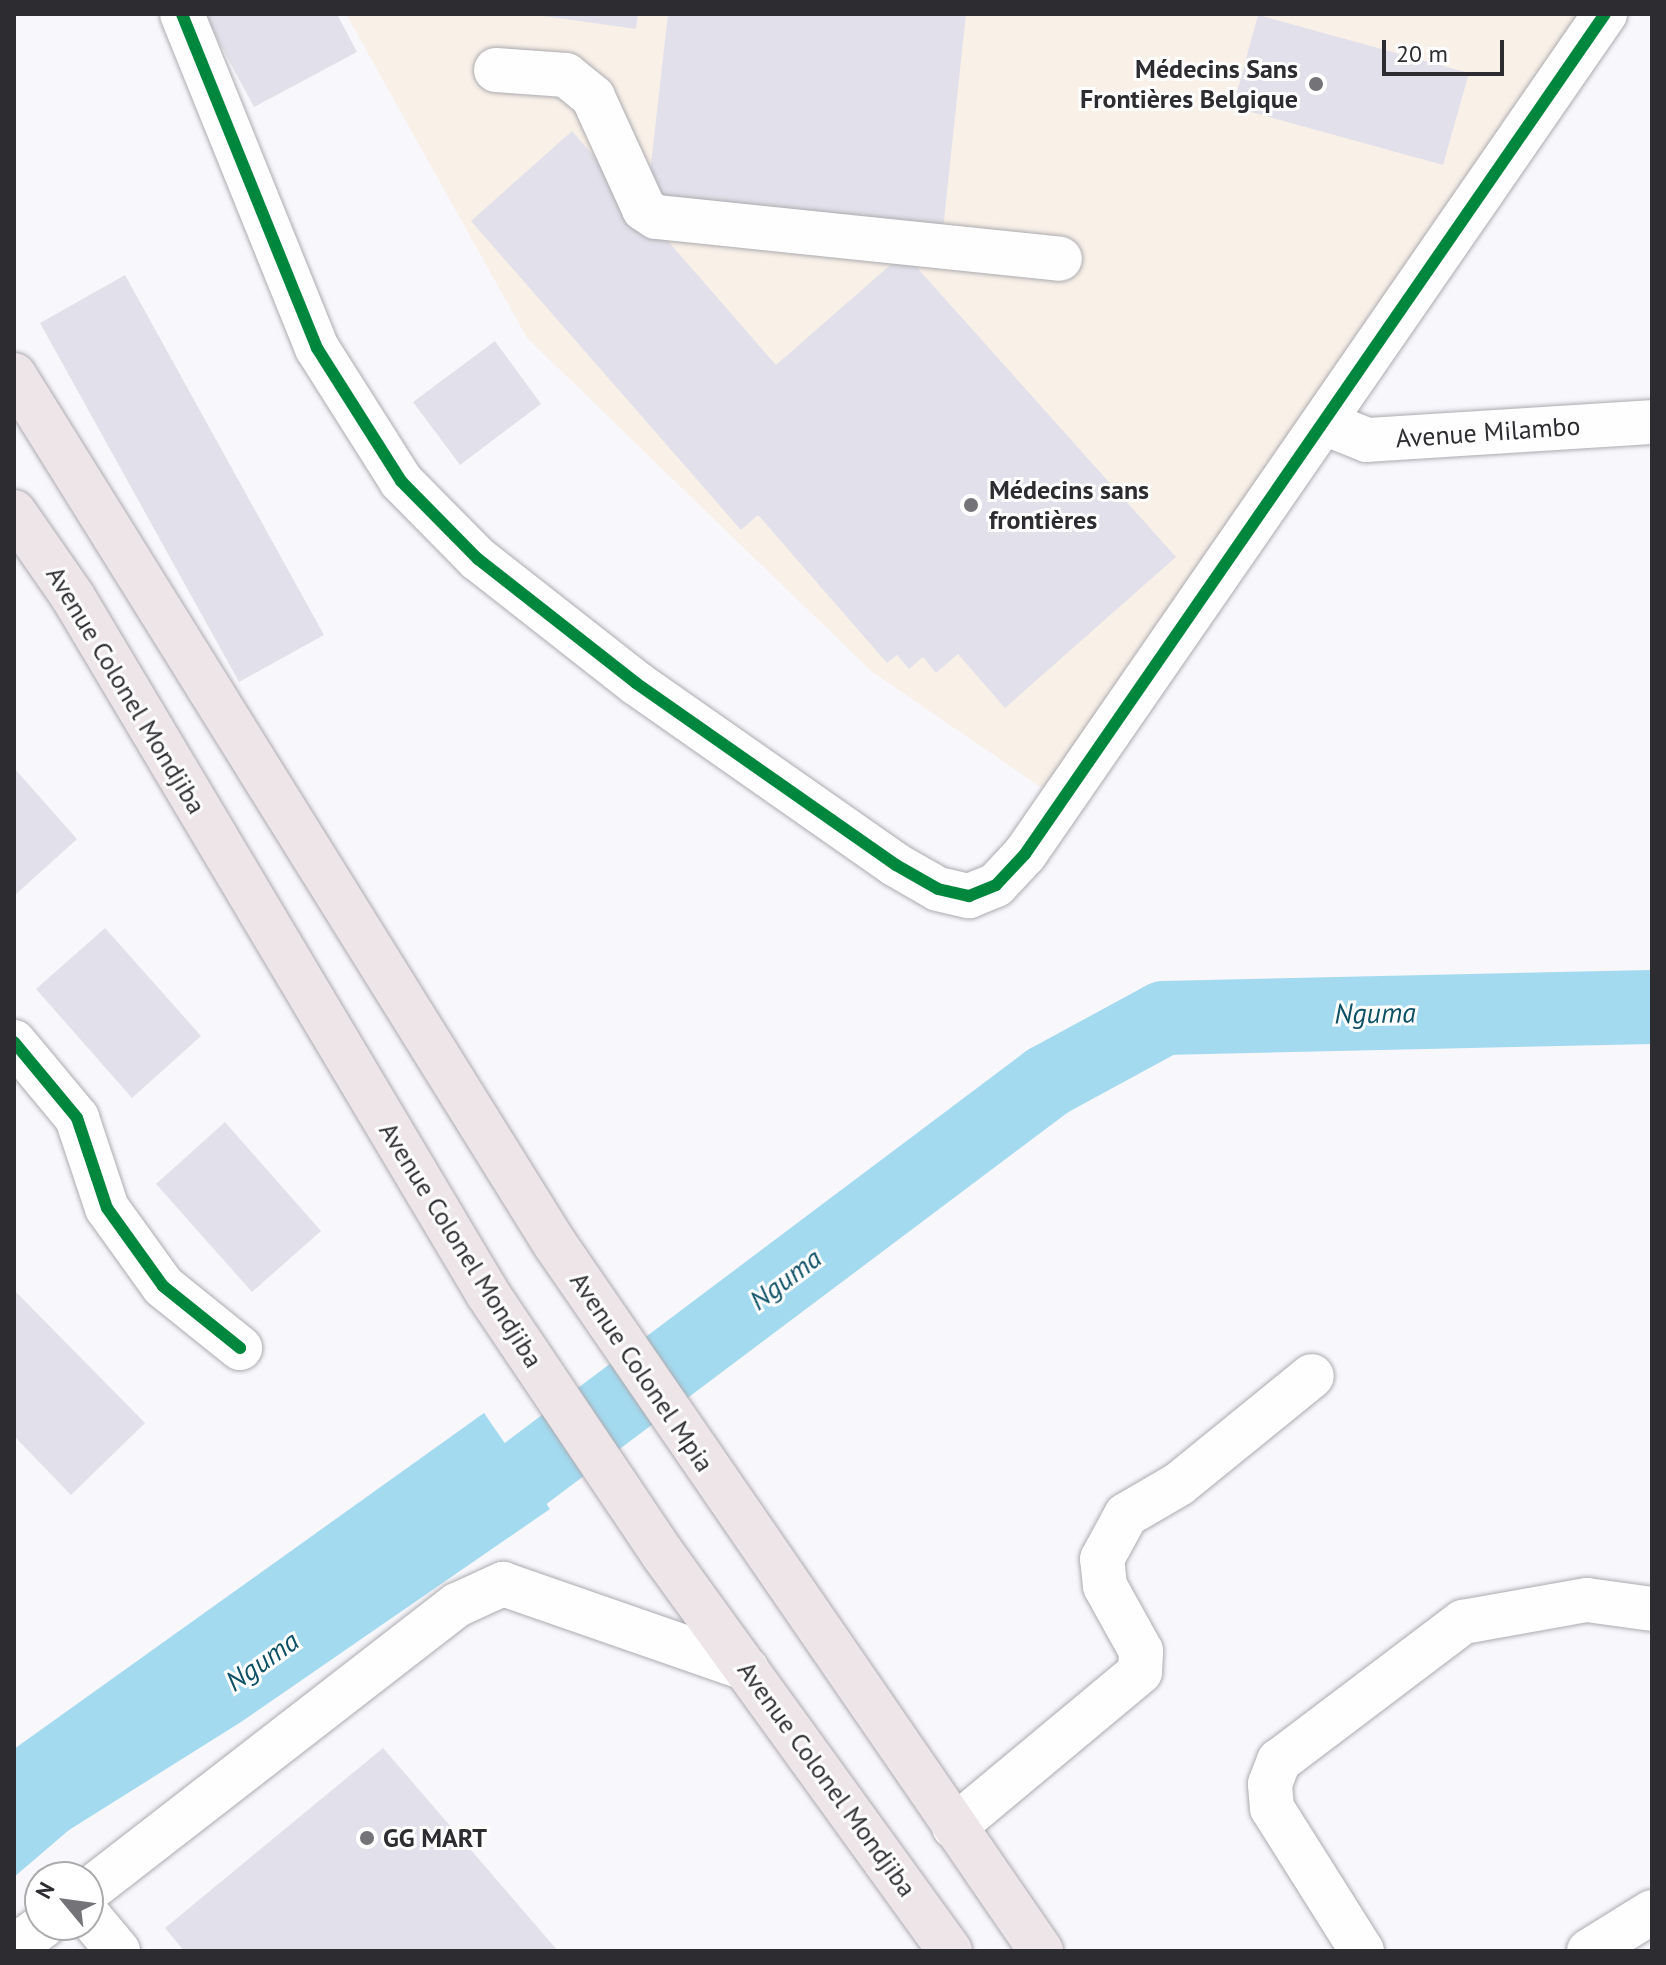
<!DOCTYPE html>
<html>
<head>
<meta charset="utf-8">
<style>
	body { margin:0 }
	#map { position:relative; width:1666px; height:1965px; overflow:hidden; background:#f8f7fc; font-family:"PT Sans",sans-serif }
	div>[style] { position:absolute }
	.medical>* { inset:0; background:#f9f0e8 }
	.water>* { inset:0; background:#a3daf0 }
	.river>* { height:74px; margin:-37px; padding:0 37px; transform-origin:37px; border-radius:37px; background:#a3daf0 }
	.building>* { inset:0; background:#e2e1eb }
	.roads { filter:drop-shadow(0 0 2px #acabaf) drop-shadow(0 0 2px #acabaf) }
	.minor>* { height:44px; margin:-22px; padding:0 22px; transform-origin:22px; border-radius:22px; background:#fefeff }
	.major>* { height:44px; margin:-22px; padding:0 22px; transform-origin:22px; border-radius:22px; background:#ede5e8 }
	.cycleway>* { height:12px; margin:-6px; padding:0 6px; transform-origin:6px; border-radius:6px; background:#00873e }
	.dots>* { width:22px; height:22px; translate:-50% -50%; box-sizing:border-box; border:4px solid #fff; border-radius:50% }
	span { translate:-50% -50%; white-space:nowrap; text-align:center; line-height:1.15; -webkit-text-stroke:6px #fff; paint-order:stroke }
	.poi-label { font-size:26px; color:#2d2d31; font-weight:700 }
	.right { translate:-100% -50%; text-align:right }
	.left { translate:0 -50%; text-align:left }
	.street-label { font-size:26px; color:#2d2d31 }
	.water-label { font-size:28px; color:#0c5065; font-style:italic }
	.frame { position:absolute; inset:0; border:16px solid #2d2d31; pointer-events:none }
	.north { position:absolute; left:24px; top:1861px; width:80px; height:80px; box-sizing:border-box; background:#fff; border:2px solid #ababad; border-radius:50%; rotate:299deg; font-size:22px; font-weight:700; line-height:32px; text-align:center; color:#2d2d31 }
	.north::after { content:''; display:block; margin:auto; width:28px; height:36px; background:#747478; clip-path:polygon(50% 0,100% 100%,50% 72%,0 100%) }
	.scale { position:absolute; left:1382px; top:40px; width:122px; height:36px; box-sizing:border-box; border:4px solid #2d2d31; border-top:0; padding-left:10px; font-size:24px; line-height:28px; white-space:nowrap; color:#2d2d31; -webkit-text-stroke:6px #fff; paint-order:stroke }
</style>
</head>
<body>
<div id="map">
	<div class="medical">
		<div style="clip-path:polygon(346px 14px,1583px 14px,1045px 790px,871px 671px,527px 338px)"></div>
	</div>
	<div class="water">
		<div style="clip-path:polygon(484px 1413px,550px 1509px,241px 1722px,69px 1830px,14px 1877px,14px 1749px)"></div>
	</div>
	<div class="river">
		<div style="left:445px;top:1534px;width:754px;rotate:-36.92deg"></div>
		<div style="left:1048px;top:1081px;width:132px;rotate:-28.5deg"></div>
		<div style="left:1164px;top:1018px;width:488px;rotate:-1.3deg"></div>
	</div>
	<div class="building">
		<div style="clip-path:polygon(204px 14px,337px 14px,357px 52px,254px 107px)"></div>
		<div style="clip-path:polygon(529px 14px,638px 14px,636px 29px)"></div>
		<div style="clip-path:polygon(668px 14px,966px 14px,942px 239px,646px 208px)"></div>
		<div style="clip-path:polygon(1258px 15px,1469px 73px,1443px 165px,1233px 107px)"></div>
		<div style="clip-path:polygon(572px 131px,776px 365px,904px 253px,1176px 557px,1005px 708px,958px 654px,936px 673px,923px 657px,909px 669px,897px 655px,887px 663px,758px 515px,741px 530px,471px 221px)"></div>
		<div style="clip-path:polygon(125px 275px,324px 635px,239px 682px,40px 323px)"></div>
		<div style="clip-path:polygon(495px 341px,541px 404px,460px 465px,413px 402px)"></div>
		<div style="clip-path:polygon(14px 768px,77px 839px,14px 896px)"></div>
		<div style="clip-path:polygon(105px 928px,201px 1036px,132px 1098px,36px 989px)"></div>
		<div style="clip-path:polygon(225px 1122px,321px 1231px,252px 1292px,156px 1184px)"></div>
		<div style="clip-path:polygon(14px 1290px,145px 1423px,71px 1495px,14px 1436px)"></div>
		<div style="clip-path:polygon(383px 1748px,558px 1951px,184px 1951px,165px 1928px)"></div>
	</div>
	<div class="roads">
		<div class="minor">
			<div style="left:182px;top:14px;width:360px;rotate:68deg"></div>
			<div style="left:317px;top:348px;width:157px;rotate:57.7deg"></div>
			<div style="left:401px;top:481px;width:110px;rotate:45.4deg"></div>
			<div style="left:478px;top:559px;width:201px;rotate:38.1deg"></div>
			<div style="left:636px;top:683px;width:317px;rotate:35deg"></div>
			<div style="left:896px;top:865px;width:48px;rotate:29.7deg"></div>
			<div style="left:938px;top:889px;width:32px;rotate:13deg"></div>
			<div style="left:969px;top:896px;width:29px;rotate:-22deg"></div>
			<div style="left:996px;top:885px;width:42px;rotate:-46.9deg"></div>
			<div style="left:1025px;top:854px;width:1021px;rotate:-55.38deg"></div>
			<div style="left:496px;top:70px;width:70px;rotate:4.1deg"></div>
			<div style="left:566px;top:75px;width:35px;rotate:39deg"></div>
			<div style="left:593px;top:97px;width:123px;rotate:65.5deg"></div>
			<div style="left:644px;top:209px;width:14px;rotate:34deg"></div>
			<div style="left:656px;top:217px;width:406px;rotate:5.9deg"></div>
			<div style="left:1327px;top:424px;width:43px;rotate:21.8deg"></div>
			<div style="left:1367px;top:440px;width:286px;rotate:-3.6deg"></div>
			<div style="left:14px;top:1042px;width:99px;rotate:50.3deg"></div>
			<div style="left:77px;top:1118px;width:95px;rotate:71.6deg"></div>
			<div style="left:107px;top:1208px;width:96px;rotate:54.3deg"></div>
			<div style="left:163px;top:1286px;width:99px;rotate:38.8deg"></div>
			<div style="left:954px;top:1827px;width:242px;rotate:-39.8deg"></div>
			<div style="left:1140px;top:1672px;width:21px;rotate:-87deg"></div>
			<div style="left:1141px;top:1651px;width:74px;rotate:-119deg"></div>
			<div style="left:1105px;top:1586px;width:27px;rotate:-96deg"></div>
			<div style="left:1102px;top:1559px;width:50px;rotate:-61.4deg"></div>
			<div style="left:1126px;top:1515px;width:61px;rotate:-30.3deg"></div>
			<div style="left:1179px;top:1484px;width:171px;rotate:-39.1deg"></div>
			<div style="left:88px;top:1891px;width:467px;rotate:-37.8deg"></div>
			<div style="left:457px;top:1605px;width:51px;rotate:-24.5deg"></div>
			<div style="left:503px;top:1584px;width:258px;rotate:19.2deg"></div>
			<div style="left:88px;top:1915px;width:47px;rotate:50.2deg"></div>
			<div style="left:14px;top:1947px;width:37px;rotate:-36deg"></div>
			<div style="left:1362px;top:1951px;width:169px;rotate:-122.2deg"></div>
			<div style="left:1272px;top:1808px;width:24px;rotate:-95deg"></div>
			<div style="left:1270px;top:1784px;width:25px;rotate:-69deg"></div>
			<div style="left:1279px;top:1761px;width:231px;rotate:-37.1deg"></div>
			<div style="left:1463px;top:1622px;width:126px;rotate:-10.1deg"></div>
			<div style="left:1587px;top:1600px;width:66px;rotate:7.9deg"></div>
			<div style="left:1589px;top:1951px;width:74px;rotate:-31.8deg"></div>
		</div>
		<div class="major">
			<div style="left:14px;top:375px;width:1024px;rotate:58.1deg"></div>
			<div style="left:555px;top:1244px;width:858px;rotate:55.49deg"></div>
			<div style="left:14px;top:512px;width:103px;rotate:55.2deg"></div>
			<div style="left:73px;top:597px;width:811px;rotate:59.23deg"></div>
			<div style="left:488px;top:1294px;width:312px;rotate:56.1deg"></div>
			<div style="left:662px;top:1553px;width:491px;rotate:54.1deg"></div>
		</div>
	</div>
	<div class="cycleway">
		<div style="left:182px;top:14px;width:360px;rotate:68deg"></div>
		<div style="left:317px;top:348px;width:157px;rotate:57.7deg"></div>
		<div style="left:401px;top:481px;width:110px;rotate:45.4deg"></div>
		<div style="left:478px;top:559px;width:201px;rotate:38.1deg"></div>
		<div style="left:636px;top:683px;width:317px;rotate:35deg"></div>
		<div style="left:896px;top:865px;width:48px;rotate:29.7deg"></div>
		<div style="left:938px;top:889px;width:32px;rotate:13deg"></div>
		<div style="left:969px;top:896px;width:29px;rotate:-22deg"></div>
		<div style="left:996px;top:885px;width:42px;rotate:-46.9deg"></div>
		<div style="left:1025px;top:854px;width:1021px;rotate:-55.38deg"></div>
		<div style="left:14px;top:1042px;width:99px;rotate:50.3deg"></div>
		<div style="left:77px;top:1118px;width:95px;rotate:71.6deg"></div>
		<div style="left:107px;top:1208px;width:96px;rotate:54.3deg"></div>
		<div style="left:163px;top:1286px;width:99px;rotate:38.8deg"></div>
	</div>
	<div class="dots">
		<div style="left:1316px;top:84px;background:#747478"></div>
		<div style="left:971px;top:505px;background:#747478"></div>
		<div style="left:367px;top:1838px;background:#747478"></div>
	</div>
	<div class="poi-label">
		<span class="right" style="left:1298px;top:84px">Médecins Sans<br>Frontières Belgique</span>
		<span class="left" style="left:989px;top:505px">Médecins sans<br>frontières</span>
		<span class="left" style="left:383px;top:1838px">GG MART</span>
	</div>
	<div class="street-label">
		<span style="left:1488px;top:432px;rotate:-4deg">Avenue Milambo</span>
		<span style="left:126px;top:690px;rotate:59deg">Avenue Colonel Mondjiba</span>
		<span style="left:461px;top:1245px;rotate:58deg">Avenue Colonel Mondjiba</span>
		<span style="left:642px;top:1372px;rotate:56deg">Avenue Colonel Mpia</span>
		<span style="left:827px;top:1779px;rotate:54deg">Avenue Colonel Mondjiba</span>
	</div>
	<div class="water-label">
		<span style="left:1375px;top:1013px;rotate:-1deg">Nguma</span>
		<span style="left:785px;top:1279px;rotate:-37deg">Nguma</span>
		<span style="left:262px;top:1661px;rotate:-35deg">Nguma</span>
	</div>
	<div class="frame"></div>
	<div class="north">N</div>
	<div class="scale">20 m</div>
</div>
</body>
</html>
